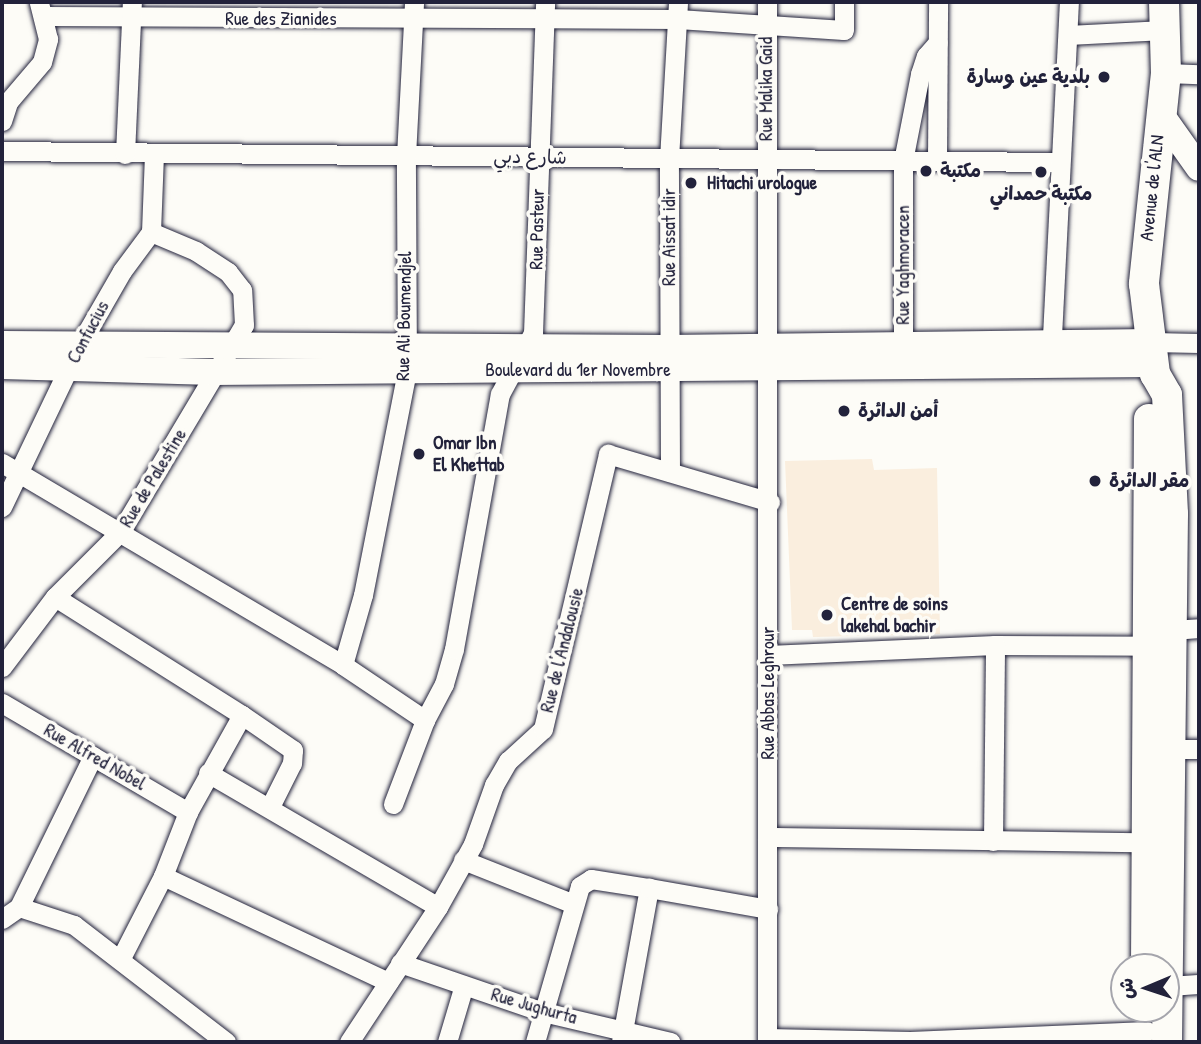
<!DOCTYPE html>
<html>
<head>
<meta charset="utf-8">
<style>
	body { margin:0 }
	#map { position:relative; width:1201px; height:1044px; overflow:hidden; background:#fdfcf7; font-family:"Patrick Hand","Playpen Sans Arabic",sans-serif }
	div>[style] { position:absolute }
	.built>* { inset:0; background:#faeede }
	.roads { filter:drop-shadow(0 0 2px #22223b) drop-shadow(0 0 2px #22223b) }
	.minor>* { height:19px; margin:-9.5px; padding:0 9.5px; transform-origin:9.5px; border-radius:9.5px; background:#fdfcf7 }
	.secondary>* { height:26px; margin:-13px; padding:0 13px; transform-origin:13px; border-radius:13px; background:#fdfcf7 }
	.primary>* { height:30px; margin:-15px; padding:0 15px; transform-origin:15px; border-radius:15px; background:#fdfcf7 }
	.dots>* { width:19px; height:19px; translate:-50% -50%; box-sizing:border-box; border:4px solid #fdfcf7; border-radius:50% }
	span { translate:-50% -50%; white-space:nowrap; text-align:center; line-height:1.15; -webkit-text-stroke:7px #fdfcf7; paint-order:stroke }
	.street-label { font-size:19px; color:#22223b }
	.poi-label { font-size:19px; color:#22223b; font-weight:700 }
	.right { translate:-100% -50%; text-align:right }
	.left { translate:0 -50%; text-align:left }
	.frame { position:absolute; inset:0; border:4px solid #22223b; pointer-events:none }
	.north { position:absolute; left:1110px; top:953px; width:70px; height:70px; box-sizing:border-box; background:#fdfcf7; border:2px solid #a5a5ac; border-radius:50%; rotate:268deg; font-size:19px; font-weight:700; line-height:28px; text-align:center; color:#22223b }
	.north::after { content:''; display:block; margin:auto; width:24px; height:32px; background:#22223b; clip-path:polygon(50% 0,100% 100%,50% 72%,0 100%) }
</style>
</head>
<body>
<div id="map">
	<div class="built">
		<div style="clip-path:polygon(872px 459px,874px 470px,937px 468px,940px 634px,813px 637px,812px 630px,792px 630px,785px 461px)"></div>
	</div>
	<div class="roads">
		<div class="minor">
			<div style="left:44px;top:16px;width:634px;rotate:0.27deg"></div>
			<div style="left:678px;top:19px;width:166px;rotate:3.8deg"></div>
			<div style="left:844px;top:30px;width:28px;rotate:-90deg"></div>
			<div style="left:1068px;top:35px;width:96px;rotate:-3deg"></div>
			<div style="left:1166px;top:73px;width:33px;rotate:2deg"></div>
			<div style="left:2px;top:121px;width:20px;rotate:-72deg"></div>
			<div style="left:8px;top:102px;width:52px;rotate:-49.6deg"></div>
			<div style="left:42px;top:62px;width:24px;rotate:-75deg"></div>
			<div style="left:48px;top:39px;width:38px;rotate:-104deg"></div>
			<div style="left:2px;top:151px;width:1056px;rotate:0.6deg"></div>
			<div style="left:125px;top:154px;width:152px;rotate:-87.4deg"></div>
			<div style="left:937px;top:160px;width:158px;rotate:-89.6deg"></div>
			<div style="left:1151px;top:342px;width:48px;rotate:1.2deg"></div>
			<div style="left:903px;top:356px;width:195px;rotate:-90deg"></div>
			<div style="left:903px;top:161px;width:89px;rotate:-78.9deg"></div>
			<div style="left:920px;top:74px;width:19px;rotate:-72deg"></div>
			<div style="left:926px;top:56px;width:18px;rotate:-49deg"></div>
			<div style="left:1051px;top:356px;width:354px;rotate:-87.1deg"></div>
			<div style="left:2px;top:463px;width:396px;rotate:30.6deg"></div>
			<div style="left:343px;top:665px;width:99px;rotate:33.9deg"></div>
			<div style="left:425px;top:720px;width:41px;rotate:-62.2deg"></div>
			<div style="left:444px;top:684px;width:36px;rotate:-74deg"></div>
			<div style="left:454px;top:649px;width:259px;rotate:-79.8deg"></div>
			<div style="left:500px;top:394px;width:69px;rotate:-61.6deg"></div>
			<div style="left:533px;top:333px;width:331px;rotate:-87.9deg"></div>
			<div style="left:670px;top:472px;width:313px;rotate:-90.2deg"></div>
			<div style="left:669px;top:159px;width:157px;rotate:-86.7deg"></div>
			<div style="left:2px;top:507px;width:181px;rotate:-64.4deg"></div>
			<div style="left:80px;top:344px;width:84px;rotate:-60.1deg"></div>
			<div style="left:122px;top:271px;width:49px;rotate:-53.4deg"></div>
			<div style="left:151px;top:232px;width:77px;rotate:-87.8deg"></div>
			<div style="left:55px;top:597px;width:221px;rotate:32.3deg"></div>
			<div style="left:242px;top:715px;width:111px;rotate:119.1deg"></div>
			<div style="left:188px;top:812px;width:69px;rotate:111.3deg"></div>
			<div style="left:163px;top:876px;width:94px;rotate:117.1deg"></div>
			<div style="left:1172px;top:630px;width:27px;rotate:-4deg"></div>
			<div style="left:768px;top:655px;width:227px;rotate:-2.5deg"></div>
			<div style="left:995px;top:645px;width:164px;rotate:0.3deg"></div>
			<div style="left:343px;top:665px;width:73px;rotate:-74.1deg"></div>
			<div style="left:363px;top:595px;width:228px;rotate:-78.9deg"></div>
			<div style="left:407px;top:371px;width:215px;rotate:-90.3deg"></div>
			<div style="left:406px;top:156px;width:154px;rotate:-87deg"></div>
			<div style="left:2px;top:667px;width:88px;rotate:-52.9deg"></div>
			<div style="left:55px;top:597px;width:93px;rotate:-45deg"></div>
			<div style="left:121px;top:531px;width:240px;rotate:-59.2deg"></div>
			<div style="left:244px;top:325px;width:35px;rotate:-93deg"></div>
			<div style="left:242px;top:290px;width:23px;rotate:-128deg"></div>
			<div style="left:228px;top:272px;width:38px;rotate:-147deg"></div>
			<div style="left:196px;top:251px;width:49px;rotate:-157.1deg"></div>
			<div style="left:2px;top:703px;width:216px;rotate:30.4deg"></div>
			<div style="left:242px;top:715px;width:62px;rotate:34.5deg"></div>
			<div style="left:293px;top:750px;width:13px;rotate:94deg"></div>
			<div style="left:292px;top:763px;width:49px;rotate:116.6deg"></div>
			<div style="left:1171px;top:749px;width:28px"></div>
			<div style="left:208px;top:773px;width:266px;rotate:30.2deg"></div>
			<div style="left:393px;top:804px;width:90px;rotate:-69.1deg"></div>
			<div style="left:767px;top:837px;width:379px;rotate:0.8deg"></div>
			<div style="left:993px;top:841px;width:196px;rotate:-89.4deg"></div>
			<div style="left:463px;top:860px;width:119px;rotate:21.6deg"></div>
			<div style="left:163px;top:876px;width:249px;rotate:25.2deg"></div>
			<div style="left:19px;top:907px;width:168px;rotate:-63.9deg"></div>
			<div style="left:2px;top:919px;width:21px;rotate:-35deg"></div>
			<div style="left:19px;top:907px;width:58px;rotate:18.1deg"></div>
			<div style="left:74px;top:925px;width:192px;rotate:37.6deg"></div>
			<div style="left:400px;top:963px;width:151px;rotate:18.9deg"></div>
			<div style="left:543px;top:1012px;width:131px;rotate:13.2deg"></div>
			<div style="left:1168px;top:986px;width:31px;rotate:-4deg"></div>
			<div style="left:767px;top:1038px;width:143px;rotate:1.2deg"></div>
			<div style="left:910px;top:1041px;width:237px;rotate:-2.4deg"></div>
			<div style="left:349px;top:1042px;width:162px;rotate:-56.6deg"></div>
			<div style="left:438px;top:907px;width:72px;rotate:-60.9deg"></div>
			<div style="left:473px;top:844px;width:63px;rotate:-70.4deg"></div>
			<div style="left:494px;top:785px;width:28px;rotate:-60deg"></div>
			<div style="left:508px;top:761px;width:47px;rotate:-42.4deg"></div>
			<div style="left:543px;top:729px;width:283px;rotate:-76.7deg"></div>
			<div style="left:608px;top:454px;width:169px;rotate:16.5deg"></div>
			<div style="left:447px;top:1042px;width:59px;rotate:-73.4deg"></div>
			<div style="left:535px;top:1042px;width:162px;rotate:-73.9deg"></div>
			<div style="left:580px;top:886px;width:13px;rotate:-32deg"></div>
			<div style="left:591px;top:879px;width:59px;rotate:8.8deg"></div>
			<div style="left:621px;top:1042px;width:157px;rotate:-79.7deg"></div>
			<div style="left:649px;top:888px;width:121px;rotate:10deg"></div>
			<div style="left:767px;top:1042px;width:1040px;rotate:-90deg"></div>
		</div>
		<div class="secondary">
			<div style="left:1160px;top:113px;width:67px;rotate:54.7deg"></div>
			<div style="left:2px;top:344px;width:667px;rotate:0.34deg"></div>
			<div style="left:669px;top:348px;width:482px;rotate:-0.7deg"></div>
			<div style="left:2px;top:366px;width:211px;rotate:1.6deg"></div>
			<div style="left:213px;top:372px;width:940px;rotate:-0.49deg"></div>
		</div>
		<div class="primary">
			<div style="left:1164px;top:2px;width:71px;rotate:88.4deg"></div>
			<div style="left:1166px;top:73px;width:212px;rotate:96deg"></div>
			<div style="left:1144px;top:284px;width:91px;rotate:83deg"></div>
			<div style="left:1155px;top:374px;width:24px;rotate:60deg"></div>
			<div style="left:1167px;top:395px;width:119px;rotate:87.1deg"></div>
			<div style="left:1173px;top:514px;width:528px;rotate:90.65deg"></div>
			<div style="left:1146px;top:967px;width:548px;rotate:-89.69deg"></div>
		</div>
	</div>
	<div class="dots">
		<div style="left:1104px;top:77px;background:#22223b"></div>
		<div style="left:926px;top:171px;background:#22223b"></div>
		<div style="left:1041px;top:172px;background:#22223b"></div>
		<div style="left:691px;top:183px;background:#22223b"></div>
		<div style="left:844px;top:411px;background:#22223b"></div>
		<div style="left:419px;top:454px;background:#22223b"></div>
		<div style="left:1095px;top:481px;background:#22223b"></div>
		<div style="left:827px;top:615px;background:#22223b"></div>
	</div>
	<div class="street-label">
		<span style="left:281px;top:19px">Rue des Zianides</span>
		<span style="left:766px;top:89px;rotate:-90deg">Rue Malika Gaid</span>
		<span style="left:530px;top:157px;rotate:1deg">شارع دبي</span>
		<span style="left:1152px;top:188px;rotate:-84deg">Avenue de l'ALN</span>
		<span style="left:537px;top:229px;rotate:-89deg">Rue Pasteur</span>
		<span style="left:669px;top:237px;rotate:-90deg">Rue Aissat idir</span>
		<span style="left:903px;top:265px;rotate:-90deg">Rue Yaghmoracen</span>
		<span style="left:404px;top:316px;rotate:-89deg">Rue Ali Boumendjel</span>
		<span style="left:88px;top:332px;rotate:-62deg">Confucius</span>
		<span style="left:578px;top:370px">Boulevard du 1er Novembre</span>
		<span style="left:153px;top:478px;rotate:-59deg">Rue de Palestine</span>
		<span style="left:562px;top:650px;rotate:-76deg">Rue de l'Andalousie</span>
		<span style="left:768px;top:693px;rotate:-90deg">Rue Abbas Leghrour</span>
		<span style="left:95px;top:757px;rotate:30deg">Rue Alfred Nobel</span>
		<span style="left:534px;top:1006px;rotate:16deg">Rue Jughurta</span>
	</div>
	<div class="poi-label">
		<span class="right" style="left:1090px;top:77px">بلدية عين وسارة</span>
		<span class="left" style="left:940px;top:171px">مكتبة</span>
		<span class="left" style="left:707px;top:183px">Hitachi urologue</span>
		<span style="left:1041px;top:194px">مكتبة حمداني</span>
		<span class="left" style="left:858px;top:411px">أمن الدائرة</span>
		<span class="left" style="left:433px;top:454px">Omar Ibn<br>El Khettab</span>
		<span class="left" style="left:1109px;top:481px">مقر الدائرة</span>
		<span class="left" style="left:841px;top:615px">Centre de soins<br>lakehal bachir</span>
	</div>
	<div class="frame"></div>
	<div class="north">ش</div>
</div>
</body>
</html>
